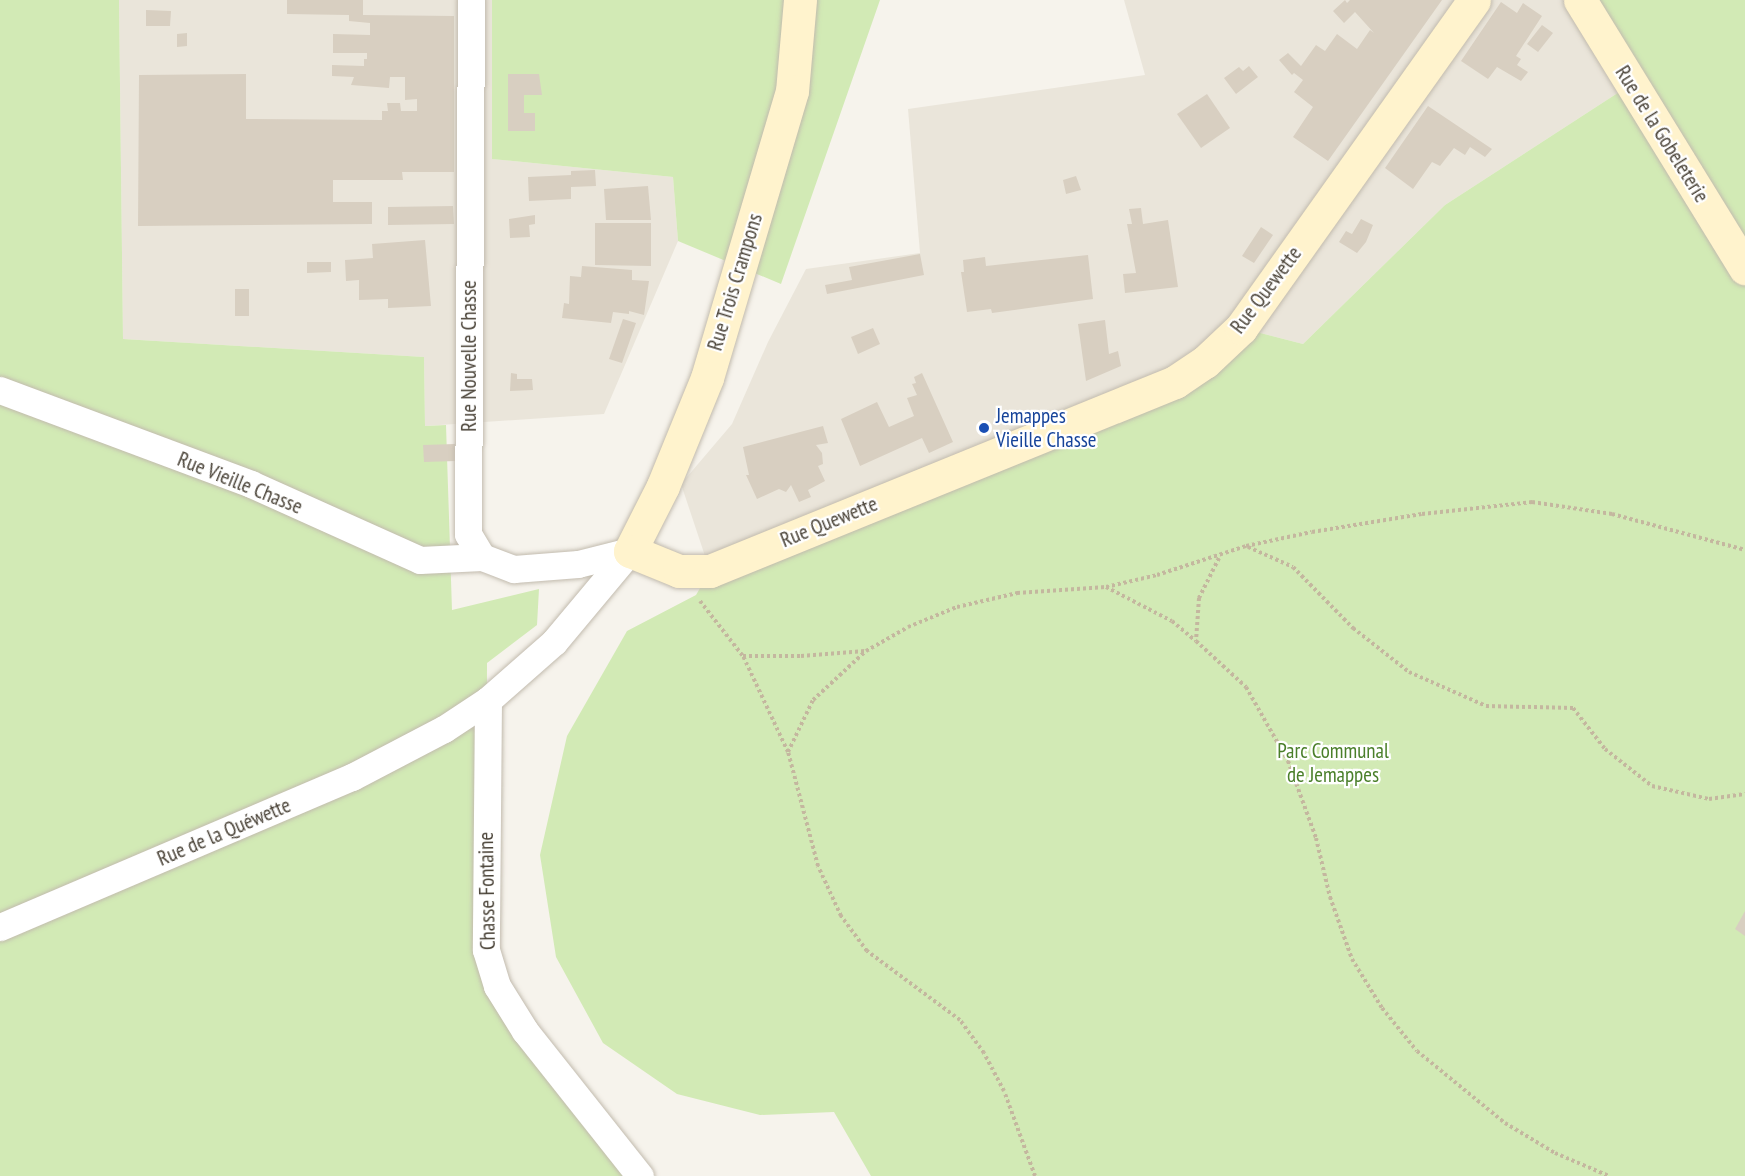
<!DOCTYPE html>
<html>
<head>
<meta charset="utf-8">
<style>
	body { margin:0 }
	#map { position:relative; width:1745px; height:1176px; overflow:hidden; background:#f6f3ec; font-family:"PT Sans Narrow",sans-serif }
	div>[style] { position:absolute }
	.residential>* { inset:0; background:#eae5da }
	.green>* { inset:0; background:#d2eab5 }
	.building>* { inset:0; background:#d8cfc1 }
	.path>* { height:4px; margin-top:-2px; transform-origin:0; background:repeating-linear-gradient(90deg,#c4b79f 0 3px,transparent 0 6px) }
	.roads { filter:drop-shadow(0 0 2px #c2bbae) drop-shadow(0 0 2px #c2bbae) }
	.street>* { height:27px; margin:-13.5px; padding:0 13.5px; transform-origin:13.5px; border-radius:13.5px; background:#fff }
	.secondary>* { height:33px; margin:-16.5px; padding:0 16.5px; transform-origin:16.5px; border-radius:16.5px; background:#fff3cd }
	.dots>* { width:16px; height:16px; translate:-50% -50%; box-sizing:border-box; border:3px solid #fff; border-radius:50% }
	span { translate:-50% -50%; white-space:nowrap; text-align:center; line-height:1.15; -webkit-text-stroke:4.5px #fff; paint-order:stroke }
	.street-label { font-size:21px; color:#4b4439 }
	.transit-label { font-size:21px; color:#164399 }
	.left { translate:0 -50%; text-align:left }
	.park-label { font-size:21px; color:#4a7f2a }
</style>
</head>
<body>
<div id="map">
	<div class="residential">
		<div style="clip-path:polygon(119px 0,492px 0,493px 159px,673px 177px,678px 241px,604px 414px,425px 426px,424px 357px,123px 339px)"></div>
		<div style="clip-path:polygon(1124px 0,1579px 0,1630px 85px,1445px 205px,1303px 344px,1241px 328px,1205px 362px,710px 571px,681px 484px,732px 424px,768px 342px,806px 269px,920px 253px,908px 109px,1145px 75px)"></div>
	</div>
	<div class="green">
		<div style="clip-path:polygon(0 0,119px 0,123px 339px,424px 357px,425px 426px,446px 425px,452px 610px,539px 589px,537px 625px,487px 663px,486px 951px,640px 1176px,0 1176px)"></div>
		<div style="clip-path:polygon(492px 0,880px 0,781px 284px,678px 241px,673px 177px,492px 159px)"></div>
		<div style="clip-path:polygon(1580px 0,1745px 0,1745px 268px)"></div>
		<div style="clip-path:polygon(1630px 85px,1745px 278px,1745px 1176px,871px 1176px,834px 1112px,760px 1115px,677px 1094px,603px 1043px,556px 957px,540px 855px,567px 736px,627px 631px,696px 595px,710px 571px,1175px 382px,1241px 328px,1303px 344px,1445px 205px)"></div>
	</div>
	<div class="building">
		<div style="clip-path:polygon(287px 0,363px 0,363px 15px,454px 16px,454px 172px,402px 172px,403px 180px,333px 180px,333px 202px,372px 202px,372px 224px,138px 226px,139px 75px,246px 74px,246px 119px,382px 120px,382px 111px,388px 111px,387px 103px,400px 103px,401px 111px,417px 111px,417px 99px,405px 100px,405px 77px,390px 77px,389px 88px,351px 85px,354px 77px,332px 76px,332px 65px,364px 66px,364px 59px,367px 59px,367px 53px,333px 53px,333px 34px,370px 35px,370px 23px,349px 21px,349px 15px,287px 14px)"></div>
		<div style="clip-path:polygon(1345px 0,1347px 3px,1350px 0,1442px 0,1328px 161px,1293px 137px,1313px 107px,1294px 92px,1303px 80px,1294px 73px,1292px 75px,1279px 60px,1288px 53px,1301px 66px,1316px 45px,1325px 51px,1337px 34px,1357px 49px,1370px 30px,1374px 33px,1355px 12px,1344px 23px,1333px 11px)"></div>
		<div style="clip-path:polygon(1501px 2px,1517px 13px,1523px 3px,1542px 16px,1516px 56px,1521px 59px,1517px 65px,1528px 72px,1521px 81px,1497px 67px,1488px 79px,1461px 61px)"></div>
		<div style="clip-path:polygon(146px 10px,171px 11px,170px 26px,146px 26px)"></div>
		<div style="clip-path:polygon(1542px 25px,1553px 33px,1538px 52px,1527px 44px)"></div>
		<div style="clip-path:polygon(187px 33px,187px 46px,177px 47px,177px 34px)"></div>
		<div style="clip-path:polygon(1249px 66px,1258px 77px,1236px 94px,1224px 78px,1239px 67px,1243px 71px)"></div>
		<div style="clip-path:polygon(508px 74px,539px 74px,542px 95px,524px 95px,524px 113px,535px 113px,535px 131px,508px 131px)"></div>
		<div style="clip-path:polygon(1207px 94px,1230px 128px,1201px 148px,1177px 114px)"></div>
		<div style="clip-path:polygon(1428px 106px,1492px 149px,1485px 157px,1470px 147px,1465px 155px,1454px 148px,1440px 166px,1432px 162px,1413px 189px,1385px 168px)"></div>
		<div style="clip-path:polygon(595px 170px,596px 186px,571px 187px,571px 199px,529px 201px,528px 177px,571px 175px,571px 171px)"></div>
		<div style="clip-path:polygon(1076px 176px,1081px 190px,1066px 194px,1063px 180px)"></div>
		<div style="clip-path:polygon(648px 186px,651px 220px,606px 220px,604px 189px)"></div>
		<div style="clip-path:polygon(453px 206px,454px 224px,388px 225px,388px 207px)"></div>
		<div style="clip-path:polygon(1141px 208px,1143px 224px,1168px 220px,1178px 287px,1125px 293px,1123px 274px,1136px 273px,1127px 224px,1132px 224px,1129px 209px)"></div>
		<div style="clip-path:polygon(535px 215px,535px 224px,529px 225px,530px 237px,510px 238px,509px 219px)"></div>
		<div style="clip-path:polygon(1361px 219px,1373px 225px,1366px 242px,1357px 253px,1339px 242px,1346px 231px,1352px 234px)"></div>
		<div style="clip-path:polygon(595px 223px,651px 223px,651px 266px,595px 265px)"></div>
		<div style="clip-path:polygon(1261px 227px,1273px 235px,1254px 263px,1242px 256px)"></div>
		<div style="clip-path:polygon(425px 240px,431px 306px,388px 308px,388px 299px,359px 300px,359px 280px,346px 281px,345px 260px,373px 258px,372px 244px)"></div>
		<div style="clip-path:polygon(920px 254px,924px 275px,827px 294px,825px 285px,852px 280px,849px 267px)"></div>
		<div style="clip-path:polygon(1088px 255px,1093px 299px,992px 313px,991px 309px,967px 312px,961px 272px,964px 272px,963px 260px,985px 257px,986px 266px)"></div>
		<div style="clip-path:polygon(307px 262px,331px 262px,331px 272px,307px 273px)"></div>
		<div style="clip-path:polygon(582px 266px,632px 270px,632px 280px,649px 281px,644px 315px,629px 311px,629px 314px,613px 312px,611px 323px,562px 318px,564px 303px,569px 304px,570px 276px,581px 277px)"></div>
		<div style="clip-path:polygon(235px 289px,249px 289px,249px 316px,235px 316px)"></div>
		<div style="clip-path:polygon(623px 319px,636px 323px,622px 363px,609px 359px)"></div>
		<div style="clip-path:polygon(1105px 320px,1109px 354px,1118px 351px,1121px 366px,1086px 381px,1078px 324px)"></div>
		<div style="clip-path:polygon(873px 328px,880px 344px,858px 354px,851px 337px)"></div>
		<div style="clip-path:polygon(511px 373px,517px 374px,517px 379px,532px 379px,533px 390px,510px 391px)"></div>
		<div style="clip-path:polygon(922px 373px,953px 442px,929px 453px,922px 438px,860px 466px,841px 419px,877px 402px,889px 427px,914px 416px,907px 398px,917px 395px,912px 384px,916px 383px,914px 377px)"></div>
		<div style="clip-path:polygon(823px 426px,828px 443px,816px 445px,822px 453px,823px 464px,818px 466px,825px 481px,808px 490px,811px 497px,799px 502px,791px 485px,786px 492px,779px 489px,757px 499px,746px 475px,749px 475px,743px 447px)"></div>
		<div style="clip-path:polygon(455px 444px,456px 461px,424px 462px,423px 445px)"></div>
		<div style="clip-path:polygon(1745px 911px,1745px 936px,1735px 929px)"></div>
	</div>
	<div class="path">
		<div style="left:1248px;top:547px;width:49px;rotate:24deg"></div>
		<div style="left:1293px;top:567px;width:86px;rotate:45.5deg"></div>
		<div style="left:1353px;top:628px;width:71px;rotate:38.2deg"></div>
		<div style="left:1409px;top:672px;width:84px;rotate:23.8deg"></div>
		<div style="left:1486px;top:706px;width:87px;rotate:1.3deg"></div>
		<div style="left:1573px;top:708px;width:52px;rotate:52deg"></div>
		<div style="left:1605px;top:749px;width:60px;rotate:38.2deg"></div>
		<div style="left:1652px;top:786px;width:58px;rotate:12.8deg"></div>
		<div style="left:1709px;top:799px;width:36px;rotate:-8deg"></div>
		<div style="left:1219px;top:558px;width:45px;rotate:116.6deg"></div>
		<div style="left:1199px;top:598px;width:43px;rotate:94deg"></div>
		<div style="left:1196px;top:641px;width:68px;rotate:42.6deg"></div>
		<div style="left:1246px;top:687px;width:85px;rotate:60.4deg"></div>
		<div style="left:1288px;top:761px;width:82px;rotate:70deg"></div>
		<div style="left:1316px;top:838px;width:61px;rotate:76.7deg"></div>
		<div style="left:1330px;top:897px;width:66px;rotate:70.5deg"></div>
		<div style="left:1352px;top:959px;width:57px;rotate:58.5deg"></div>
		<div style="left:1382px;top:1008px;width:55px;rotate:50.9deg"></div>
		<div style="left:1417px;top:1051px;width:114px;rotate:39.3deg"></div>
		<div style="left:1505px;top:1123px;width:58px;rotate:31deg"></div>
		<div style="left:1555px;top:1153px;width:59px;rotate:23.1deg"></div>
		<div style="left:1106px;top:587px;width:74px;rotate:27.3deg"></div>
		<div style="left:1172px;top:621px;width:31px;rotate:40deg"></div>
		<div style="left:700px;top:601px;width:70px;rotate:52deg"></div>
		<div style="left:788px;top:752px;width:106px;rotate:-115.1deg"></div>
		<div style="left:743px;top:656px;width:58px"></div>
		<div style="left:801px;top:656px;width:64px;rotate:-4.5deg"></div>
		<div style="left:1035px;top:1176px;width:90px;rotate:-110deg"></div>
		<div style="left:1004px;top:1091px;width:43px;rotate:-117.8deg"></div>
		<div style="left:984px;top:1053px;width:41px;rotate:-126deg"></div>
		<div style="left:960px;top:1020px;width:116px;rotate:-143.4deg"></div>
		<div style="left:867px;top:951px;width:44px;rotate:-126.6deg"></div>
		<div style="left:841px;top:916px;width:55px;rotate:-114.7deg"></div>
		<div style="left:818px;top:866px;width:118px;rotate:-104.7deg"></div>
		<div style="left:788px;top:752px;width:58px;rotate:-64.3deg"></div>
		<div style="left:813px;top:700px;width:72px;rotate:-42.8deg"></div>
		<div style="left:866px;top:651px;width:48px;rotate:-29.7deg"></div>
		<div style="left:908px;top:627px;width:53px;rotate:-22.2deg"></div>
		<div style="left:957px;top:607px;width:62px;rotate:-13.1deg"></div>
		<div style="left:1017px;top:593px;width:89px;rotate:-3.9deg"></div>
		<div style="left:1106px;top:587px;width:52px;rotate:-13.2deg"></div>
		<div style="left:1157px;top:575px;width:94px;rotate:-18deg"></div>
		<div style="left:1246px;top:546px;width:67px;rotate:-12deg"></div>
		<div style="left:1312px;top:532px;width:111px;rotate:-9.3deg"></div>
		<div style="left:1422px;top:514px;width:111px;rotate:-6.2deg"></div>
		<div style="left:1532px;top:502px;width:81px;rotate:8.5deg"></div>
		<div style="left:1612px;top:514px;width:138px;rotate:15.1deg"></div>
	</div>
	<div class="roads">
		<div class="street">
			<div style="left:471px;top:0;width:534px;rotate:90.32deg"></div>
			<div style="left:468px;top:534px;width:27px;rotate:59deg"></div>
			<div style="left:482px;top:557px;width:34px;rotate:21deg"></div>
			<div style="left:514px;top:569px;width:64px;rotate:-4.5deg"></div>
			<div style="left:578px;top:564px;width:54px;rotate:-14deg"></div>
			<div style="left:0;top:390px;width:268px;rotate:20.5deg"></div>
			<div style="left:251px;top:484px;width:185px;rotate:24.2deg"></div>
			<div style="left:420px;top:560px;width:62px;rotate:-2.8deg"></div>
			<div style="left:488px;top:700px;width:250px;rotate:90.5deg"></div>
			<div style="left:486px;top:950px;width:38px;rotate:73deg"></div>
			<div style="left:497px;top:986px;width:53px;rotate:58.1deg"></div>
			<div style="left:525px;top:1031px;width:185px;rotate:51.6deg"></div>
			<div style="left:0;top:927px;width:383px;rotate:-23.1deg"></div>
			<div style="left:352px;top:777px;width:104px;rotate:-27.6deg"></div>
			<div style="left:444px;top:729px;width:53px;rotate:-33.4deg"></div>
			<div style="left:488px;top:700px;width:88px;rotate:-41.3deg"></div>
			<div style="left:554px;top:642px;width:119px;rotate:-50.1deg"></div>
		</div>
		<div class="secondary">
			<div style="left:800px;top:0;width:91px;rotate:95deg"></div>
			<div style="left:792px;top:91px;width:299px;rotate:106.5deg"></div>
			<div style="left:707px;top:378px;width:117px;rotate:112.2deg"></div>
			<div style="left:663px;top:486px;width:73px;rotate:116.9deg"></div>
			<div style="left:630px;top:551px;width:53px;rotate:22.2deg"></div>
			<div style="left:679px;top:571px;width:31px"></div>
			<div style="left:710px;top:571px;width:502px;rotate:-22.12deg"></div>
			<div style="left:1175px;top:382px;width:36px;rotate:-34deg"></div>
			<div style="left:1205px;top:362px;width:50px;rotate:-43.4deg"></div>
			<div style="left:1241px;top:328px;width:402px;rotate:-54.6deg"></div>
			<div style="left:1580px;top:0;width:315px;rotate:58.4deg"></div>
		</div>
	</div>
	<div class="dots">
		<div style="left:984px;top:428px;background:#1a4fb4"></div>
	</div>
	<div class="street-label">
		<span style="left:1662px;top:134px;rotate:58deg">Rue de la Gobeleterie</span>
		<span style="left:735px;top:282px;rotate:-73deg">Rue Trois Crampons</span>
		<span style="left:1266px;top:290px;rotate:-53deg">Rue Quewette</span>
		<span style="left:469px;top:356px;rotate:-90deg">Rue Nouvelle Chasse</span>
		<span style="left:240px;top:483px;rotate:22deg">Rue Vieille Chasse</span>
		<span style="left:829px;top:522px;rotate:-22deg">Rue Quewette</span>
		<span style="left:224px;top:832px;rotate:-23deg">Rue de la Quéwette</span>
		<span style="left:487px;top:891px;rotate:-91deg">Chasse Fontaine</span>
	</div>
	<div class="transit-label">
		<span class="left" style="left:996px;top:428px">Jemappes<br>Vieille Chasse</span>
	</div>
	<div class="park-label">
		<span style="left:1333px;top:763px">Parc Communal<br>de Jemappes</span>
	</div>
</div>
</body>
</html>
